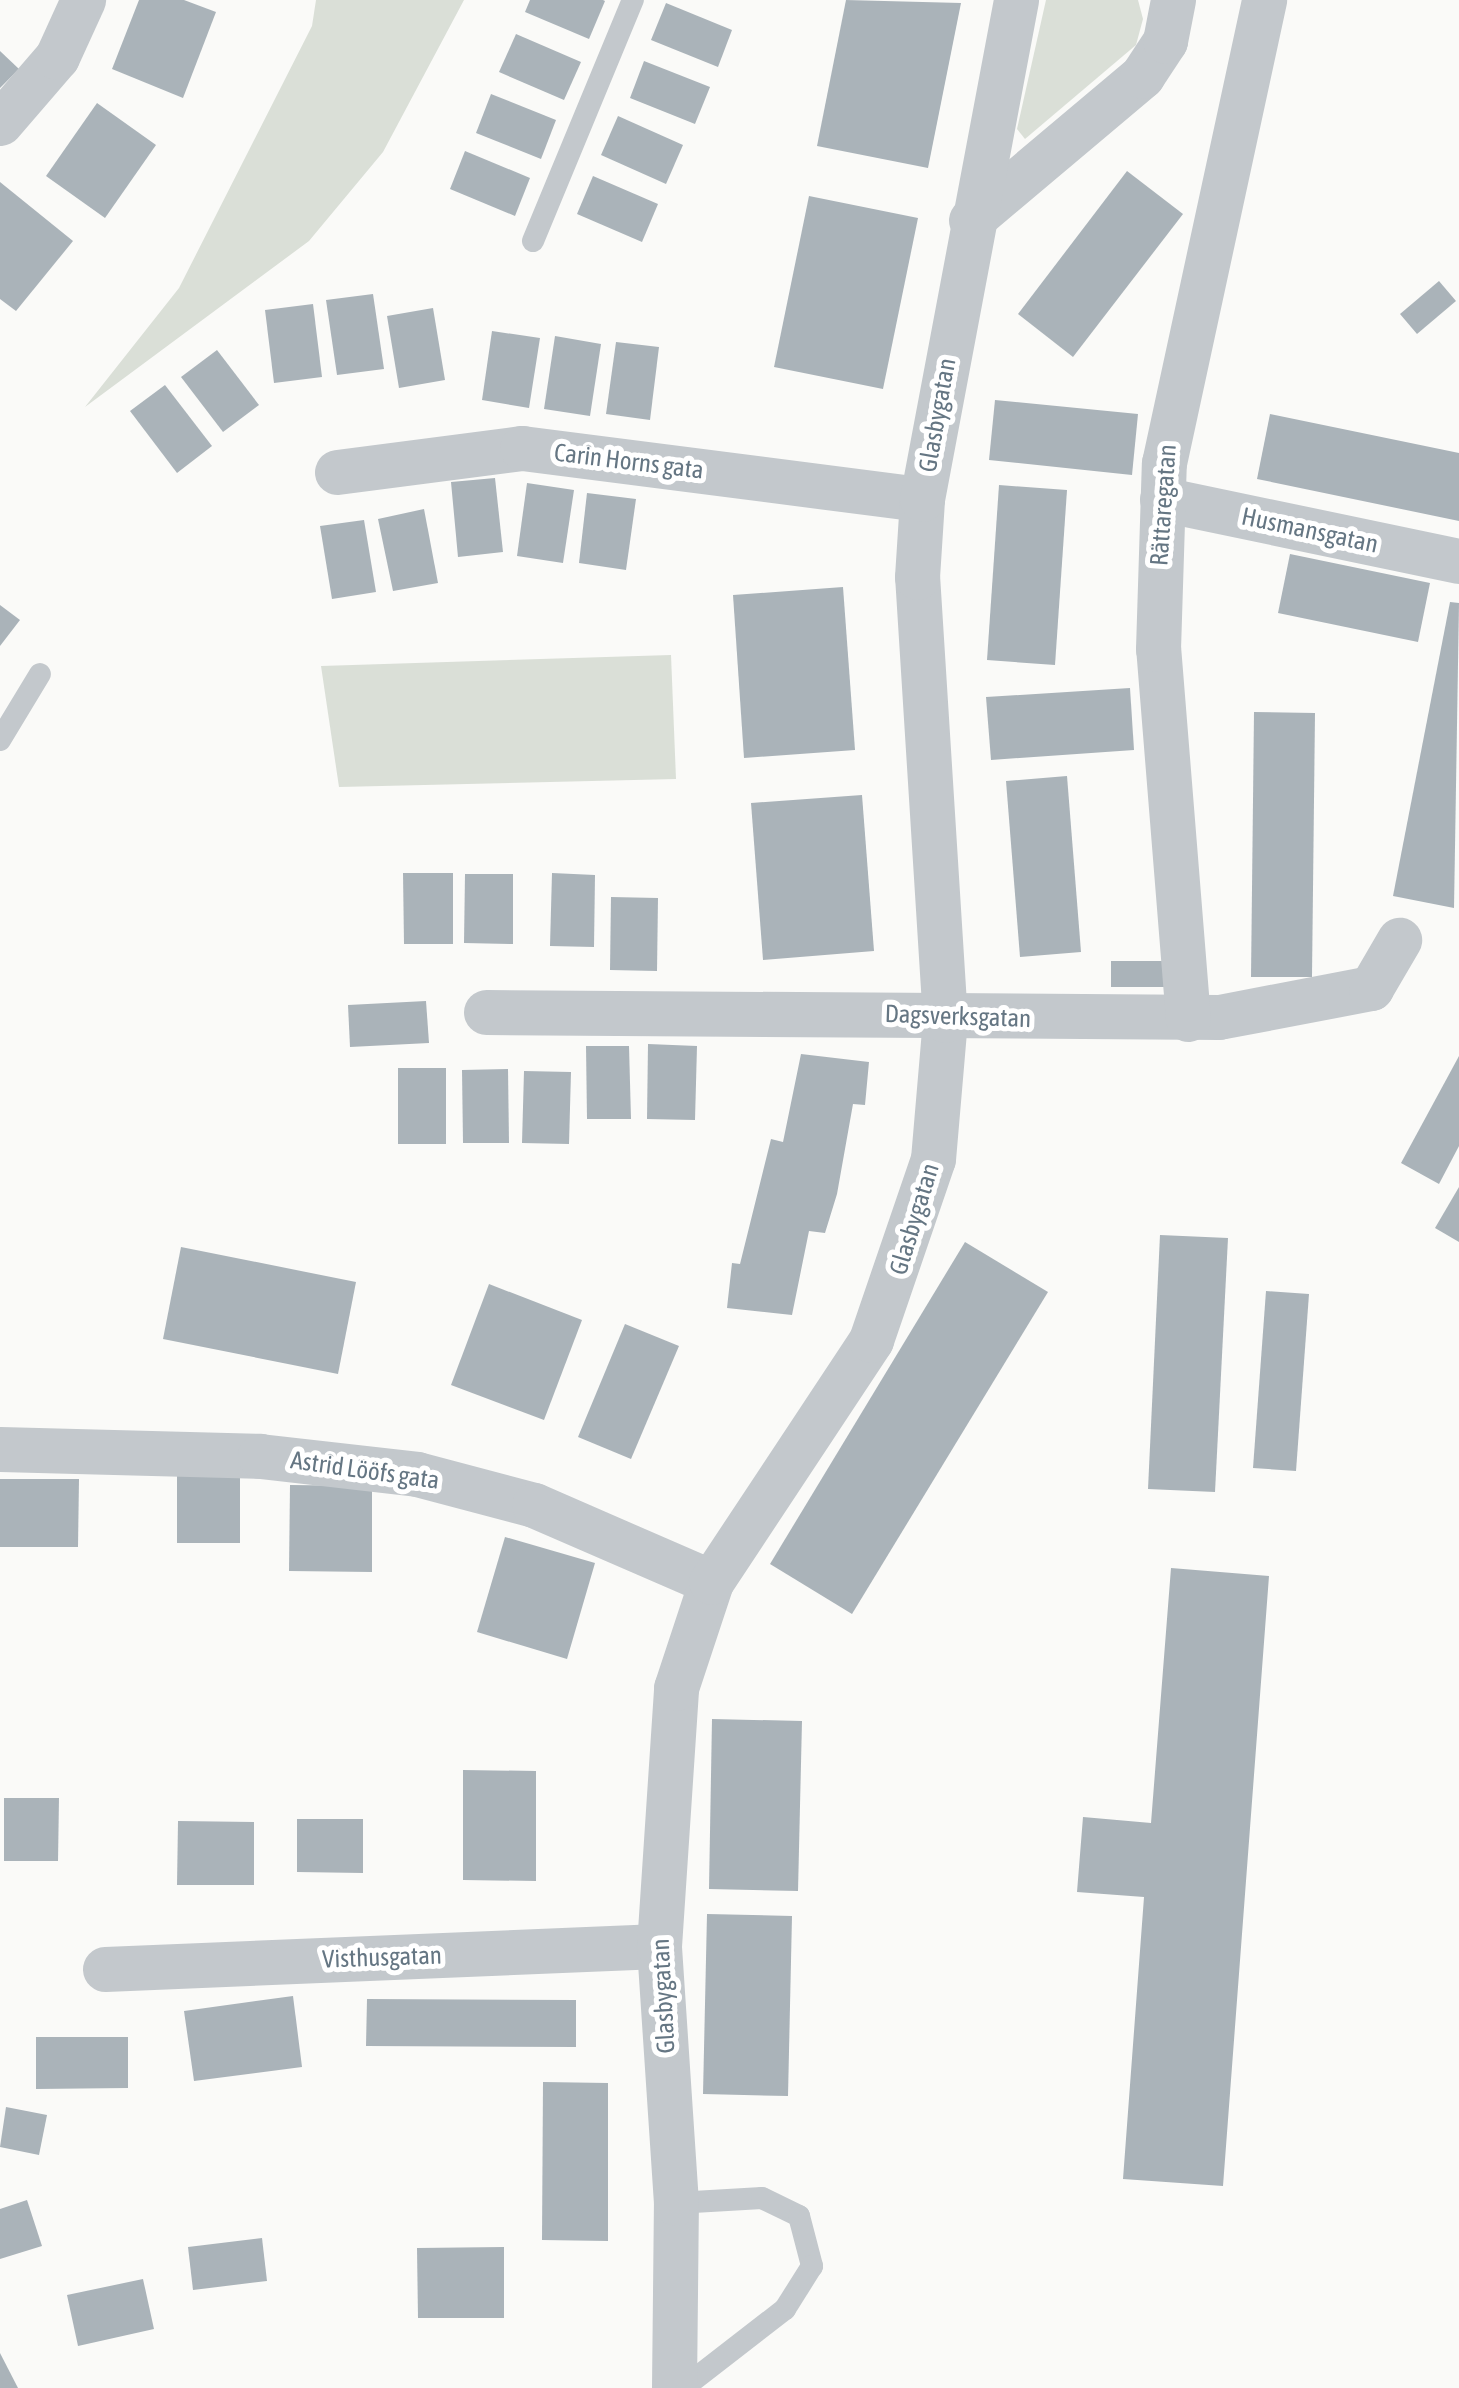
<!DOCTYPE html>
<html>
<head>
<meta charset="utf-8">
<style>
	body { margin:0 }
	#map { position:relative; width:1459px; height:2388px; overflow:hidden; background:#fafaf8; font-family:"Asap Condensed",sans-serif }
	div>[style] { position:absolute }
	.green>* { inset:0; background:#dadfd7 }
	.building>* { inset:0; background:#aab3b9 }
	.service>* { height:22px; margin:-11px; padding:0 11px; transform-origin:11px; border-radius:11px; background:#c3c8cc }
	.minor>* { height:45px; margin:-22.5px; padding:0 22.5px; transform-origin:22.5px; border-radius:22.5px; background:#c3c8cc }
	span { translate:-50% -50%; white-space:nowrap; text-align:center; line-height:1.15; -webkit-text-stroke:10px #fff; paint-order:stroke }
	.street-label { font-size:25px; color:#657683 }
</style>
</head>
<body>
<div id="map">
	<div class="green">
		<div style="clip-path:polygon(316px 0,464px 0,383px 152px,309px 241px,85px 407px,179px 288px,312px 26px)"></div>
		<div style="clip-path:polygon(1046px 0,1138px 0,1143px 19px,1136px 45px,1025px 139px,1017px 129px)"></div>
		<div style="clip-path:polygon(671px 655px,676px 779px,339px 787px,321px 666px)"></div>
	</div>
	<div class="building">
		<div style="clip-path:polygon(139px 0,184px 0,216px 12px,183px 98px,112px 69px)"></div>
		<div style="clip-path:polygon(530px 0,603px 0,605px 1px,589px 39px,525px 12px)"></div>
		<div style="clip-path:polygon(846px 0,961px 3px,928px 168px,817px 146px)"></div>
		<div style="clip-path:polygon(666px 3px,732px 30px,718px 67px,651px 40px)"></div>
		<div style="clip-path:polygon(516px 34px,581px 62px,564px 100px,499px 72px)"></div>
		<div style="clip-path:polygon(0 51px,19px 69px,0 88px)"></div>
		<div style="clip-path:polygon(644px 61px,710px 87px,695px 124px,630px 98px)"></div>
		<div style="clip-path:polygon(491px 94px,556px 120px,541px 159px,476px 133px)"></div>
		<div style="clip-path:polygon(97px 103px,156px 145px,105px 218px,46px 176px)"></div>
		<div style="clip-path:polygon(618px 116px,683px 145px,666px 184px,601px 155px)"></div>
		<div style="clip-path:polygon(465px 151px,530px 178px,515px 216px,450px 189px)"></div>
		<div style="clip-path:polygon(1127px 171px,1183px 214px,1073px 357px,1018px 314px)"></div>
		<div style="clip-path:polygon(593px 176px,658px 204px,642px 242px,577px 214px)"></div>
		<div style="clip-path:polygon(0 182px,73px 241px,16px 311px,0 299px)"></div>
		<div style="clip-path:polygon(809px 196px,918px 218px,883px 389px,774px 367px)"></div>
		<div style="clip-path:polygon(1439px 281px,1456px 301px,1417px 334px,1400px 314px)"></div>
		<div style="clip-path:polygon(373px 294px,384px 369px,337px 375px,326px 300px)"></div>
		<div style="clip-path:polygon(313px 304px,322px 377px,274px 383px,265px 310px)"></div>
		<div style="clip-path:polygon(433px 308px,445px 380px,399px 388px,387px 316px)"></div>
		<div style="clip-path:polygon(492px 331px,540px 338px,529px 408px,482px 400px)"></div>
		<div style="clip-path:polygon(555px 336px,601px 344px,590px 416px,544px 409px)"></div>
		<div style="clip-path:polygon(616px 342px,659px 347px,650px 420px,606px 414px)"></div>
		<div style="clip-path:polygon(217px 350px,259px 405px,223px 432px,181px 377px)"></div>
		<div style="clip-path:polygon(165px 385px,212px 446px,177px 473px,130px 411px)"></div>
		<div style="clip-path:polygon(995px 400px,1138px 414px,1132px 475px,989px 460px)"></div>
		<div style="clip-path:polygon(1270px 414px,1459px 453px,1459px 521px,1257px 479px)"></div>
		<div style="clip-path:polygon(495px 478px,503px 552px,458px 557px,451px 482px)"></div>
		<div style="clip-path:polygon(527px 483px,574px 490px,563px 563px,517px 556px)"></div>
		<div style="clip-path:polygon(999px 485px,1067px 490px,1055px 665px,987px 660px)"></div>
		<div style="clip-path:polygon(587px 493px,636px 499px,626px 570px,579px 563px)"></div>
		<div style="clip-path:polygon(424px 509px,438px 583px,393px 591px,378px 519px)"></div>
		<div style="clip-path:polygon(364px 520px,376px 592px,332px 599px,320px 526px)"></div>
		<div style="clip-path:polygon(1290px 554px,1430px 583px,1418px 642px,1278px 613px)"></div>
		<div style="clip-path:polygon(843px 587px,855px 750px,744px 758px,733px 595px)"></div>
		<div style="clip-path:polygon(1450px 602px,1459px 603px,1454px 908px,1393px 896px)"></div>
		<div style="clip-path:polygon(0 605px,20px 620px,0 646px)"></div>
		<div style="clip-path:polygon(1130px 688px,1134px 750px,991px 760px,986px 697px)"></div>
		<div style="clip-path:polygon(1254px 712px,1315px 713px,1312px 977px,1251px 977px)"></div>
		<div style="clip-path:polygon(1067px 776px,1081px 952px,1020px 957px,1006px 781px)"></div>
		<div style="clip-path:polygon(862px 795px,874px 951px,763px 960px,751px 803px)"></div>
		<div style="clip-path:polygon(403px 873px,453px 873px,453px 944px,404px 944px)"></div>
		<div style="clip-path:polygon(552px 873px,595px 875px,594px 947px,550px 946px)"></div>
		<div style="clip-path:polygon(465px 874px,513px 874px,513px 944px,464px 943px)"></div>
		<div style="clip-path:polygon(611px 897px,658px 898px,657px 971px,610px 970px)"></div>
		<div style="clip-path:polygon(1111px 961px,1168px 961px,1169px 987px,1111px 987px)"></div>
		<div style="clip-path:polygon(426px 1001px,429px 1043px,350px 1047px,348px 1005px)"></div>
		<div style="clip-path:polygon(648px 1044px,697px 1046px,695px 1120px,647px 1119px)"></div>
		<div style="clip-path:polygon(586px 1046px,629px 1046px,631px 1119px,587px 1119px)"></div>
		<div style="clip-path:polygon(801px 1054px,869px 1062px,865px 1105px,853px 1104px,837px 1194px,825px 1233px,809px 1231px,792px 1315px,727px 1308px,732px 1263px,740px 1264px,771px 1139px,783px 1142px)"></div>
		<div style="clip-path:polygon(1459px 1056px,1459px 1146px,1439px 1184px,1401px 1163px)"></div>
		<div style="clip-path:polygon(398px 1068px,446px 1068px,446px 1144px,398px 1144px)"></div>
		<div style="clip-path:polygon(508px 1069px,509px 1143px,463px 1143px,462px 1070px)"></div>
		<div style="clip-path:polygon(524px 1071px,571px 1072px,569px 1144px,522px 1143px)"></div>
		<div style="clip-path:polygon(1459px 1187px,1459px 1242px,1435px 1228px)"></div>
		<div style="clip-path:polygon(1160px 1235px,1228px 1238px,1215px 1492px,1148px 1489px)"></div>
		<div style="clip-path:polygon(965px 1242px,1048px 1292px,852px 1614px,770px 1564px)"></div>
		<div style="clip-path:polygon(181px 1247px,356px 1282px,338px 1374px,163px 1339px)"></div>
		<div style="clip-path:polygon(489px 1284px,582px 1320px,544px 1420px,451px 1385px)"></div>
		<div style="clip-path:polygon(1266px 1291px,1309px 1294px,1296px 1471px,1253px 1468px)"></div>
		<div style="clip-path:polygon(625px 1324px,679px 1346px,631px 1459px,578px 1437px)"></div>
		<div style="clip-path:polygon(177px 1465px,240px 1466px,240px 1543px,177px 1543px)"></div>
		<div style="clip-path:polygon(0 1479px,79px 1479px,78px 1547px,0 1547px)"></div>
		<div style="clip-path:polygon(290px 1485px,372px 1486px,372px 1572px,289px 1571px)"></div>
		<div style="clip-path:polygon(505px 1537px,595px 1563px,567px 1659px,477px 1632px)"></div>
		<div style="clip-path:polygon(1171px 1568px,1269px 1576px,1223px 2186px,1123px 2179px,1144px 1897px,1077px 1892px,1083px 1817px,1151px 1823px)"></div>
		<div style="clip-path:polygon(712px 1719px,802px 1721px,798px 1891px,709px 1889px)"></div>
		<div style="clip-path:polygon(463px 1770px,536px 1771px,536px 1881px,463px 1880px)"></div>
		<div style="clip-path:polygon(4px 1798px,59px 1798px,58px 1861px,4px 1861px)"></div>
		<div style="clip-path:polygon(297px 1819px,363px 1819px,363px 1873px,297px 1872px)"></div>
		<div style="clip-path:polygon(178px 1821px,254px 1822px,254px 1885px,177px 1885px)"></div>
		<div style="clip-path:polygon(707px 1914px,792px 1916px,788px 2096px,703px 2094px)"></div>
		<div style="clip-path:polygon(293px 1996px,302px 2067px,194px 2081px,184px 2011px)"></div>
		<div style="clip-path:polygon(367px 1999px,576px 2000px,576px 2047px,366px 2046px)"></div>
		<div style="clip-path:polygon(36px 2037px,128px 2037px,128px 2088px,36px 2089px)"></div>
		<div style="clip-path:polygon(543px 2082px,608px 2083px,608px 2241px,542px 2240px)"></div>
		<div style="clip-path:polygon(6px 2107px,47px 2115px,39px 2155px,0 2147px)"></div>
		<div style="clip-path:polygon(27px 2200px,42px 2246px,0 2259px,0 2209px)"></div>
		<div style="clip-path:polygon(262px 2238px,267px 2281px,193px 2290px,188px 2247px)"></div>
		<div style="clip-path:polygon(504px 2247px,504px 2318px,418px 2318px,417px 2248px)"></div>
		<div style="clip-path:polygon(143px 2279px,154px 2329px,78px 2346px,67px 2295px)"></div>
		<div style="clip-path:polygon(0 2353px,18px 2388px,0 2388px)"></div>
	</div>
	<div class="service">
		<div style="left:533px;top:241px;width:261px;rotate:-67.5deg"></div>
		<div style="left:0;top:740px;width:77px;rotate:-58.8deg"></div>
		<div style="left:676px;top:2203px;width:86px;rotate:-3.3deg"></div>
		<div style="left:762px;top:2198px;width:41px;rotate:25.9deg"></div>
		<div style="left:799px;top:2216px;width:52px;rotate:75.4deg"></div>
		<div style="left:812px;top:2266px;width:51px;rotate:122.1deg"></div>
		<div style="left:785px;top:2309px;width:129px;rotate:142.2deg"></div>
	</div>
	<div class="minor">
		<div style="left:0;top:123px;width:87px;rotate:-49.2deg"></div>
		<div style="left:57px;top:57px;width:63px;rotate:-65.5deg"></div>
		<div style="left:971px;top:220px;width:224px;rotate:-40.1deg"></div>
		<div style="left:1142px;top:76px;width:42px;rotate:-56.7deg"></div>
		<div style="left:1165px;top:41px;width:42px;rotate:-79deg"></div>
		<div style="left:337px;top:472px;width:187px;rotate:-7.4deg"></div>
		<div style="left:522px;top:448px;width:403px;rotate:7.3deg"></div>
		<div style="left:1162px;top:499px;width:303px;rotate:11.8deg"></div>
		<div style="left:486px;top:1012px;width:733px;rotate:0.39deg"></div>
		<div style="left:1219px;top:1017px;width:155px;rotate:-10.8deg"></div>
		<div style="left:1371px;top:988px;width:56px;rotate:-59.7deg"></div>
		<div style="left:1188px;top:1019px;width:371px;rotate:-94.6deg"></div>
		<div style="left:1158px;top:649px;width:186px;rotate:-88.2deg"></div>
		<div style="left:1164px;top:463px;width:474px;rotate:-77.8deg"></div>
		<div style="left:0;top:1449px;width:260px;rotate:1.5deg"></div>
		<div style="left:260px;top:1456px;width:158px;rotate:6.5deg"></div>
		<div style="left:417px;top:1474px;width:121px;rotate:14.8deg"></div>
		<div style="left:534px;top:1505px;width:193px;rotate:23.5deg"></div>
		<div style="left:105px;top:1969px;width:554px;rotate:-2.38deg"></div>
		<div style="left:674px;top:2388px;width:185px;rotate:-89.4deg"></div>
		<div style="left:676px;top:2203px;width:258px;rotate:-93.8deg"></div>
		<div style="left:659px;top:1946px;width:259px;rotate:-86.2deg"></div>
		<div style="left:676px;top:1688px;width:112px;rotate:-71.7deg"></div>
		<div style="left:711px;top:1582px;width:290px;rotate:-56.5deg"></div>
		<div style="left:871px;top:1340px;width:191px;rotate:-71.1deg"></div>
		<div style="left:933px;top:1159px;width:140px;rotate:-85.1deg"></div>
		<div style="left:945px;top:1020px;width:444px;rotate:-93.6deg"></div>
		<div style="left:917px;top:577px;width:78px;rotate:-86.3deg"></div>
		<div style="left:922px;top:499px;width:508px;rotate:-79.33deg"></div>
	</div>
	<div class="street-label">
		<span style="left:937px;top:415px;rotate:-80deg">Glasbygatan</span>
		<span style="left:629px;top:461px;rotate:7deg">Carin Horns gata</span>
		<span style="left:1163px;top:505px;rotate:-86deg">Rättaregatan</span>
		<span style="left:1310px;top:530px;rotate:12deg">Husmansgatan</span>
		<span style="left:958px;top:1016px;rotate:2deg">Dagsverksgatan</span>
		<span style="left:914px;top:1219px;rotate:-73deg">Glasbygatan</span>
		<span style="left:365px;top:1470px;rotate:8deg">Astrid Lööfs gata</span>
		<span style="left:382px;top:1957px;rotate:-2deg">Visthusgatan</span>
		<span style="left:663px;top:1996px;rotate:-93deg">Glasbygatan</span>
	</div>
</div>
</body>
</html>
